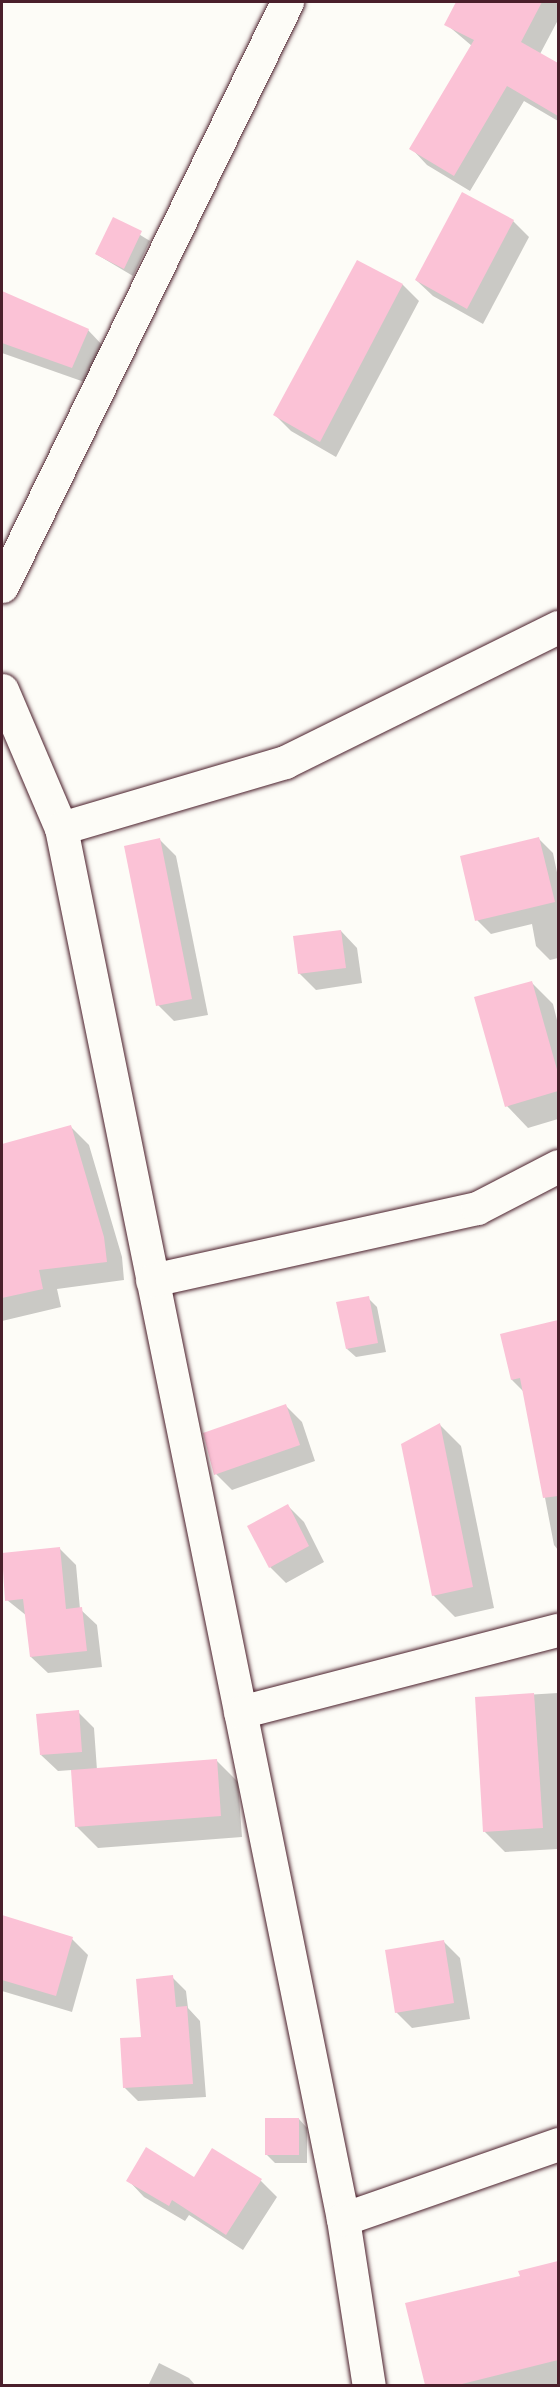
<!DOCTYPE html>
<html>
<head>
<meta charset="utf-8">
<style>
	body { margin:0 }
	#map { position:relative; width:560px; height:2387px; overflow:hidden; background:#fdfcf7; font-family:"Comic Neue",sans-serif }
	div>[style] { position:absolute }
	.shadow>* { inset:0; background:#0003 }
	.building>* { inset:0; background:#fbc2d6 }
	.roads { filter:drop-shadow(0 0 2px #4a1f2b) drop-shadow(0 0 2px #4a1f2b) }
	.minor>* { height:33px; margin:-16.5px; padding:0 16.5px; transform-origin:16.5px; border-radius:16.5px; background:#fdfcf7 }
	span { translate:-50% -50%; white-space:nowrap; text-align:center; line-height:1.15; -webkit-text-stroke:4.5px #fdfcf7; paint-order:stroke }
	.frame { position:absolute; inset:0; border:3px solid #4a1f2b; pointer-events:none }
</style>
</head>
<body>
<div id="map">
	<div class="shadow">
		<div style="clip-path:polygon(458px 2px,558px 2px,558px 20px,540px 54px,558px 65px,558px 121px,524px 101px,470px 191px,427px 165px,411px 148px,472px 46px,446px 24px)"></div>
		<div style="clip-path:polygon(114px 219px,150px 241px,133px 276px,96px 254px)"></div>
		<div style="clip-path:polygon(513px 221px,529px 237px,483px 324px,433px 296px,416px 280px)"></div>
		<div style="clip-path:polygon(357px 262px,403px 285px,419px 301px,336px 457px,291px 431px,275px 415px)"></div>
		<div style="clip-path:polygon(2px 293px,88px 330px,105px 348px,90px 384px,2px 353px)"></div>
		<div style="clip-path:polygon(539px 839px,553px 853px,558px 877px,558px 958px,550px 960px,536px 946px,532px 924px,491px 934px,477px 920px)"></div>
		<div style="clip-path:polygon(160px 840px,176px 856px,208px 1015px,174px 1021px,158px 1005px)"></div>
		<div style="clip-path:polygon(341px 931px,357px 948px,362px 983px,316px 990px,299px 973px)"></div>
		<div style="clip-path:polygon(531px 982px,553px 1004px,558px 1024px,558px 1119px,528px 1128px,507px 1106px)"></div>
		<div style="clip-path:polygon(70px 1126px,89px 1145px,122px 1257px,124px 1280px,57px 1289px,61px 1307px,2px 1321px,2px 1145px)"></div>
		<div style="clip-path:polygon(368px 1298px,377px 1307px,386px 1352px,356px 1357px,347px 1349px)"></div>
		<div style="clip-path:polygon(558px 1321px,558px 1550px,554px 1545px,525px 1393px,512px 1380px,502px 1335px)"></div>
		<div style="clip-path:polygon(286px 1406px,302px 1422px,315px 1461px,232px 1490px,216px 1474px)"></div>
		<div style="clip-path:polygon(440px 1425px,461px 1446px,494px 1608px,455px 1617px,433px 1595px)"></div>
		<div style="clip-path:polygon(288px 1506px,304px 1522px,324px 1562px,286px 1583px,270px 1567px)"></div>
		<div style="clip-path:polygon(60px 1549px,76px 1565px,80px 1609px,97px 1625px,102px 1667px,48px 1673px,31px 1657px,27px 1616px,7px 1600px)"></div>
		<div style="clip-path:polygon(558px 1693px,558px 1849px,505px 1852px,485px 1832px,477px 1698px)"></div>
		<div style="clip-path:polygon(78px 1712px,94px 1728px,97px 1770px,216px 1760px,238px 1782px,242px 1837px,98px 1848px,76px 1826px,72px 1770px,58px 1771px,41px 1755px)"></div>
		<div style="clip-path:polygon(2px 1917px,72px 1939px,88px 1955px,72px 2012px,2px 1991px)"></div>
		<div style="clip-path:polygon(444px 1942px,460px 1958px,470px 2019px,412px 2028px,396px 2012px)"></div>
		<div style="clip-path:polygon(172px 1977px,186px 1991px,188px 2008px,200px 2021px,206px 2097px,138px 2101px,124px 2087px)"></div>
		<div style="clip-path:polygon(299px 2119px,307px 2128px,307px 2163px,275px 2163px,266px 2154px)"></div>
		<div style="clip-path:polygon(194px 2179px,261px 2181px,277px 2197px,243px 2250px,189px 2215px,185px 2221px,144px 2197px,128px 2180px)"></div>
		<div style="clip-path:polygon(558px 2262px,558px 2386px,427px 2386px,407px 2304px,521px 2277px,520px 2272px)"></div>
		<div style="clip-path:polygon(159px 2363px,189px 2378px,196px 2386px,148px 2386px)"></div>
	</div>
	<div class="building">
		<div style="clip-path:polygon(456px 2px,542px 2px,521px 42px,558px 63px,558px 116px,507px 86px,454px 176px,409px 149px,474px 40px,444px 25px)"></div>
		<div style="clip-path:polygon(462px 192px,514px 220px,467px 309px,415px 280px)"></div>
		<div style="clip-path:polygon(113px 217px,142px 231px,124px 269px,95px 254px)"></div>
		<div style="clip-path:polygon(357px 260px,403px 284px,320px 442px,273px 415px)"></div>
		<div style="clip-path:polygon(2px 291px,89px 329px,72px 368px,2px 343px)"></div>
		<div style="clip-path:polygon(539px 837px,555px 902px,475px 921px,460px 856px)"></div>
		<div style="clip-path:polygon(160px 838px,192px 999px,156px 1006px,124px 846px)"></div>
		<div style="clip-path:polygon(341px 930px,346px 968px,298px 974px,293px 936px)"></div>
		<div style="clip-path:polygon(532px 981px,558px 1073px,558px 1091px,505px 1107px,474px 997px)"></div>
		<div style="clip-path:polygon(71px 1125px,104px 1237px,107px 1262px,39px 1270px,43px 1289px,2px 1298px,2px 1144px)"></div>
		<div style="clip-path:polygon(369px 1296px,378px 1343px,346px 1349px,336px 1302px)"></div>
		<div style="clip-path:polygon(558px 1320px,558px 1496px,543px 1498px,520px 1378px,511px 1380px,500px 1334px)"></div>
		<div style="clip-path:polygon(286px 1404px,300px 1445px,214px 1475px,203px 1433px)"></div>
		<div style="clip-path:polygon(440px 1423px,473px 1587px,432px 1596px,401px 1444px)"></div>
		<div style="clip-path:polygon(288px 1504px,309px 1546px,269px 1568px,247px 1526px)"></div>
		<div style="clip-path:polygon(60px 1547px,66px 1609px,82px 1607px,87px 1651px,30px 1657px,23px 1599px,5px 1601px,2px 1553px)"></div>
		<div style="clip-path:polygon(534px 1693px,543px 1828px,483px 1832px,475px 1697px)"></div>
		<div style="clip-path:polygon(79px 1710px,82px 1752px,40px 1755px,36px 1714px)"></div>
		<div style="clip-path:polygon(217px 1759px,221px 1816px,75px 1827px,71px 1770px)"></div>
		<div style="clip-path:polygon(2px 1915px,73px 1937px,56px 1996px,2px 1980px)"></div>
		<div style="clip-path:polygon(444px 1940px,454px 2003px,395px 2013px,385px 1950px)"></div>
		<div style="clip-path:polygon(173px 1975px,176px 2007px,187px 2006px,193px 2084px,123px 2088px,120px 2038px,141px 2037px,136px 1979px)"></div>
		<div style="clip-path:polygon(265px 2118px,299px 2118px,299px 2155px,265px 2155px)"></div>
		<div style="clip-path:polygon(146px 2147px,194px 2177px,212px 2148px,262px 2179px,226px 2235px,172px 2200px,169px 2206px,126px 2181px)"></div>
		<div style="clip-path:polygon(558px 2261px,558px 2360px,458px 2385px,425px 2385px,405px 2303px,520px 2276px,518px 2271px)"></div>
	</div>
	<div class="roads">
		<div class="minor">
			<div style="left:2px;top:586px;width:650px;rotate:-63.99deg"></div>
			<div style="left:2px;top:690px;width:150px;rotate:66.9deg"></div>
			<div style="left:61px;top:828px;width:1419px;rotate:78.54deg"></div>
			<div style="left:343px;top:2219px;width:169px;rotate:81.2deg"></div>
			<div style="left:61px;top:828px;width:234px;rotate:-16.4deg"></div>
			<div style="left:285px;top:762px;width:305px;rotate:-26.3deg"></div>
			<div style="left:152px;top:1280px;width:333px;rotate:-12.5deg"></div>
			<div style="left:477px;top:1208px;width:91px;rotate:-27.4deg"></div>
			<div style="left:240px;top:1712px;width:328px;rotate:-14.5deg"></div>
			<div style="left:343px;top:2219px;width:228px;rotate:-19.2deg"></div>
		</div>
	</div>
	<div class="frame"></div>
</div>
</body>
</html>
